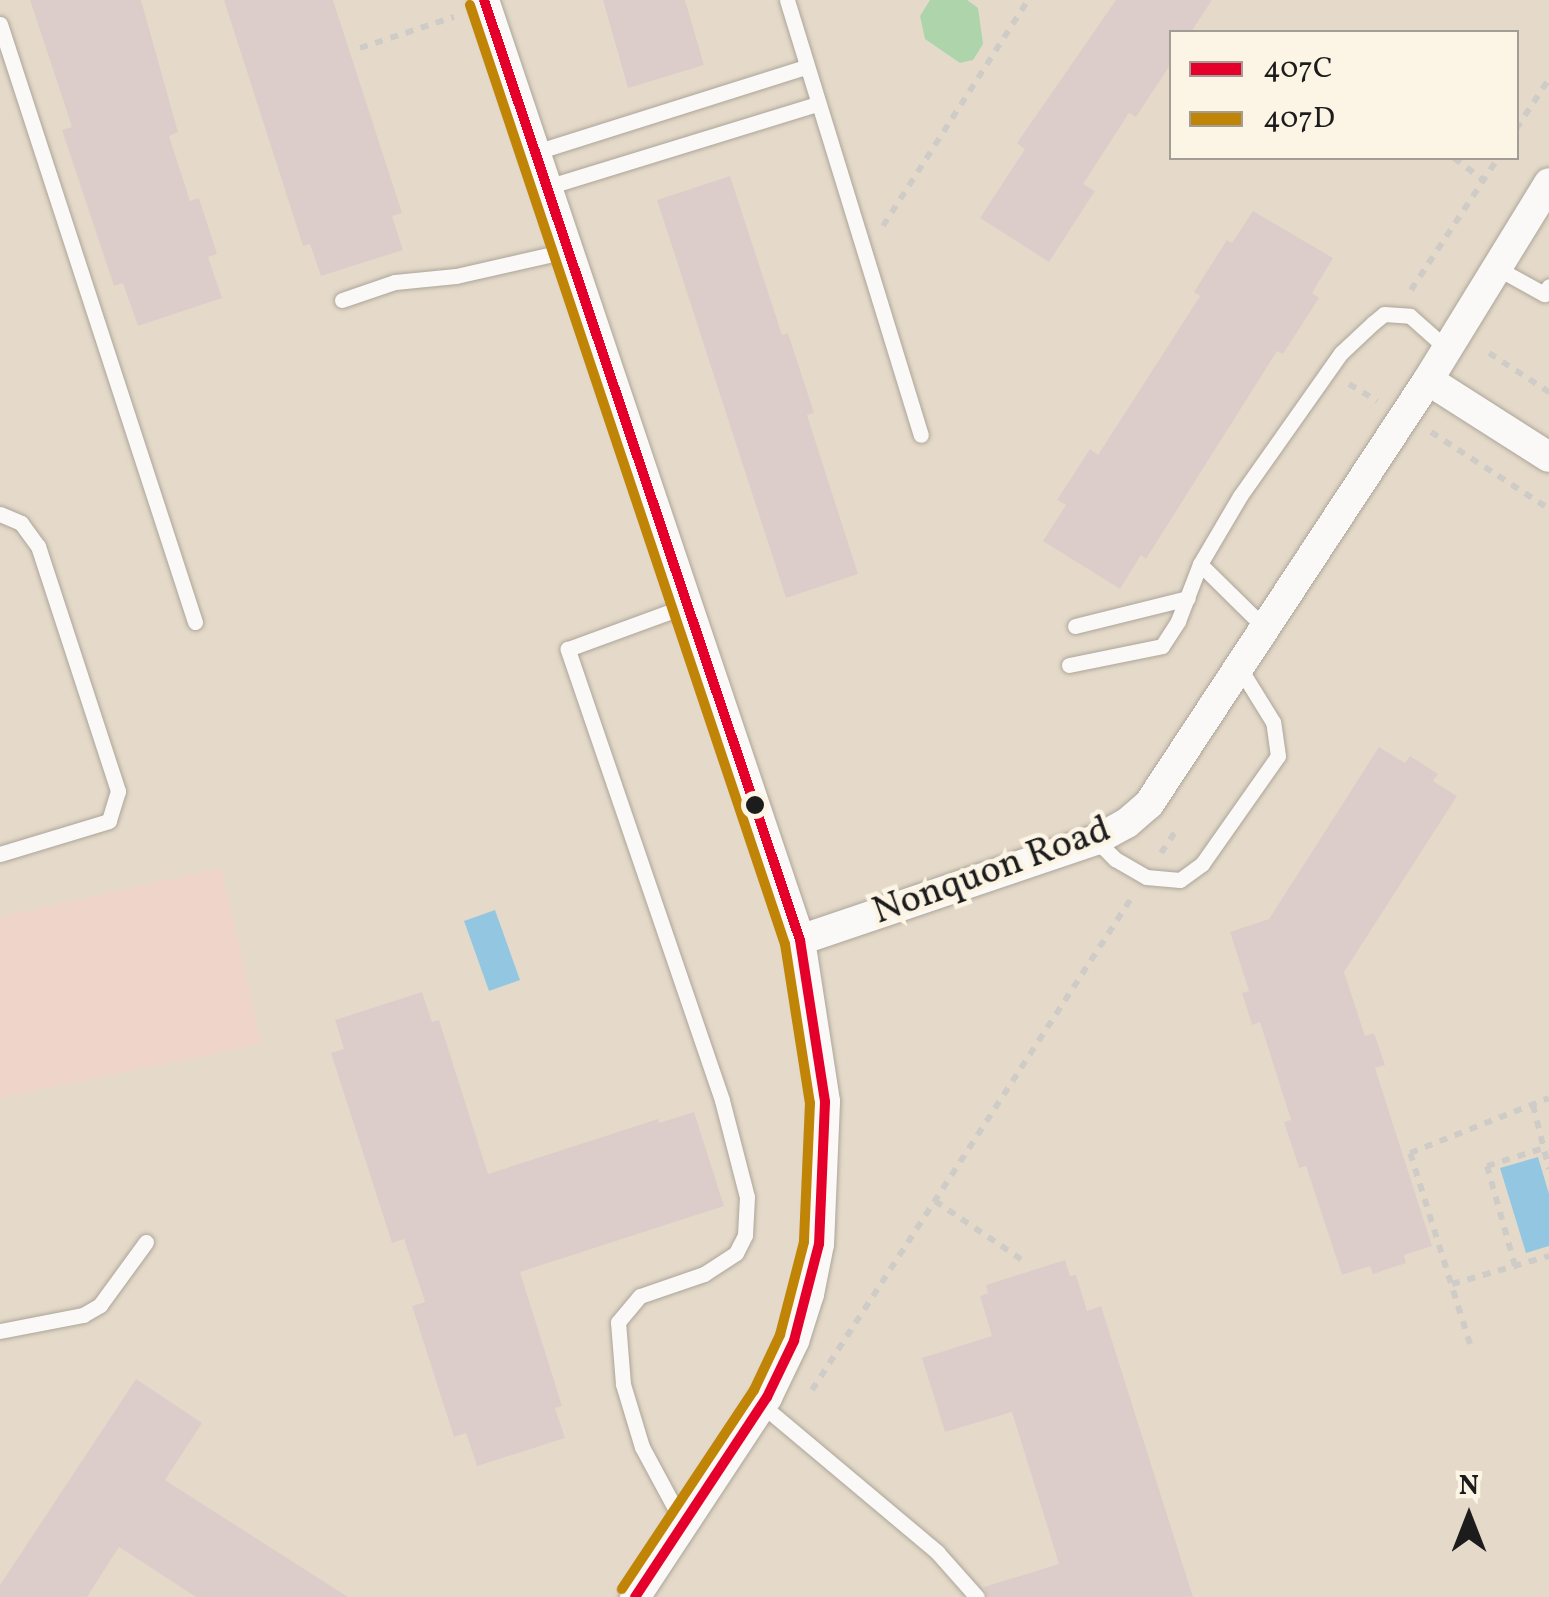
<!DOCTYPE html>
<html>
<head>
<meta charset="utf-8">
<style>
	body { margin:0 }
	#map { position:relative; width:1549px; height:1597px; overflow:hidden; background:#e5dac9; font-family:Vollkorn,serif }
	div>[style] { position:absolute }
	.built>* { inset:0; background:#efd4c9 }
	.green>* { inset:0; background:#add4aa }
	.water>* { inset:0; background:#93c7e1 }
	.building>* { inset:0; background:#ddcdca }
	.path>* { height:6px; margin-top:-3px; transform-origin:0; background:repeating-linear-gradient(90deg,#cfccc8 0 8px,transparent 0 16px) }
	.roads { filter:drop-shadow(0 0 2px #aca59a) drop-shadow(0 0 2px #aca59a) }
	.service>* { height:15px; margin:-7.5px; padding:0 7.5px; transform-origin:7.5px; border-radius:7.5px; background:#fbf9f7 }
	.minor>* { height:30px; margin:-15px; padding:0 15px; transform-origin:15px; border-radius:15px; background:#fbf9f7 }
	.bus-1>* { height:10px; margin:-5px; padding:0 5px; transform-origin:5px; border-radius:5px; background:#e4002b }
	.bus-2>* { height:10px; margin:-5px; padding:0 5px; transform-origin:5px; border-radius:5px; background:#c08407 }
	.dots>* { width:28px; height:28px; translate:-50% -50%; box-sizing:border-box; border:5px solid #fcf5e5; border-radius:50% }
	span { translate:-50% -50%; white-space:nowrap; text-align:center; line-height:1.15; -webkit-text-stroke:9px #fcf5e5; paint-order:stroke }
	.street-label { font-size:38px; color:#1c1c1c }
	.legend { position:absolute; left:1169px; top:30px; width:350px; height:130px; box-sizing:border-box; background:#fcf5e5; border:2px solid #a29e95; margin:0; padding:12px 18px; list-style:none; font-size:30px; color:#1c1c1c }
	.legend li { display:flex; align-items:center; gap:20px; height:50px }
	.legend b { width:50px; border:2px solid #a29e95 }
	.north { position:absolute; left:1419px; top:1467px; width:100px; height:100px; -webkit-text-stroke:8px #fcf5e5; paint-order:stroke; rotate:0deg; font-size:28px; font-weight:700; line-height:40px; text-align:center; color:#1c1c1c }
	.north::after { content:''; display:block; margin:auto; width:35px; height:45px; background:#1c1c1c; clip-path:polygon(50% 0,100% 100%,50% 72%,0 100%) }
</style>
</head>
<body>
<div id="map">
	<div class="built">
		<div style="clip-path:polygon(221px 868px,262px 1044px,0 1098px,0 917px)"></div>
	</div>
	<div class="green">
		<div style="clip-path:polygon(930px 0,967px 0,978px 8px,983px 44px,973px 60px,960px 63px,925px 39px,920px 16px)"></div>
	</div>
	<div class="water">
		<div style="clip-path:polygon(495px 910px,520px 980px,489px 991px,464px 921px)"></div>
		<div style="clip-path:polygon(1538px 1157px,1549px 1194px,1549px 1246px,1526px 1253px,1500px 1168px)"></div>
	</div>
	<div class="building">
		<div style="clip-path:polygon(30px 0,141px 0,178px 132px,169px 136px,190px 201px,199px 198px,217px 254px,208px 257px,222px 298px,138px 326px,123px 283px,114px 286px,62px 130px,72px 127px)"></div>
		<div style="clip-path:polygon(224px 0,333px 0,402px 213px,392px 216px,403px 250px,321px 276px,310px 244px,303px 246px)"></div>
		<div style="clip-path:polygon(603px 0,685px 0,704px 65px,628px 88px)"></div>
		<div style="clip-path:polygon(1116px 0,1212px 0,1191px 32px,1172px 32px,1172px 62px,1136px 117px,1129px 113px,1083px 184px,1095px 191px,1049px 262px,980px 218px,1025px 149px,1017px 143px)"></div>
		<div style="clip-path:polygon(730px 176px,782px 335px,788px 333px,814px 413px,807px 415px,858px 574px,786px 598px,657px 200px)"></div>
		<div style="clip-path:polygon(1253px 211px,1333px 258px,1312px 293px,1319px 298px,1283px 354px,1277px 351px,1146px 559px,1141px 555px,1120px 589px,1043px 541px,1066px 505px,1057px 500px,1090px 449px,1098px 455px,1200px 296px,1194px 292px,1227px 240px,1232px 243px)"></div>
		<div style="clip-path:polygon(1379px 747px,1405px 763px,1410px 756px,1438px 774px,1433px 781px,1457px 796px,1344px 972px,1365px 1036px,1374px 1033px,1385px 1065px,1375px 1068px,1432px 1246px,1404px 1255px,1406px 1263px,1373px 1274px,1370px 1266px,1342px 1275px,1306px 1166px,1299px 1168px,1284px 1122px,1291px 1120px,1260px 1022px,1252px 1025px,1242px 993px,1249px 991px,1230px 932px,1269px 919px)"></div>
		<div style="clip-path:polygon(422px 992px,432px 1022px,439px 1020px,488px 1174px,658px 1119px,659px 1123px,694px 1112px,724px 1206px,520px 1272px,562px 1406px,555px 1408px,565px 1438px,477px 1466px,466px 1433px,454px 1437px,412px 1306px,425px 1302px,404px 1239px,392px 1243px,331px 1053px,344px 1049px,335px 1020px)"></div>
		<div style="clip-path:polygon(1065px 1260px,1070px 1276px,1076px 1275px,1087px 1311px,1101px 1306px,1193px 1597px,988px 1597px,984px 1587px,1059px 1564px,1012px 1412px,945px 1432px,922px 1358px,992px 1336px,980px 1296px,988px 1293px,986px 1285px)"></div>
		<div style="clip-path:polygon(136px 1379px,202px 1423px,165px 1480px,348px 1597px,196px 1597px,119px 1547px,87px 1597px,0 1597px,0 1585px)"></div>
	</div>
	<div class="path">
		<div style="left:360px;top:48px;width:99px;rotate:-18.3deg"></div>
		<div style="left:1516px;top:129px;width:60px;rotate:-56.6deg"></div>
		<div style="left:1454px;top:158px;width:36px;rotate:37deg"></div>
		<div style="left:883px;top:226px;width:269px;rotate:-57.3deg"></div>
		<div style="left:1411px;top:290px;width:158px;rotate:-56.6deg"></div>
		<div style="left:1489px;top:353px;width:72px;rotate:33deg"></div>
		<div style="left:1349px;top:384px;width:33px;rotate:31deg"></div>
		<div style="left:1431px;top:432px;width:141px;rotate:33.1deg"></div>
		<div style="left:1161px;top:853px;width:32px;rotate:-56deg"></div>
		<div style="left:1533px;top:1105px;width:66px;rotate:76deg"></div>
		<div style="left:935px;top:1201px;width:105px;rotate:34.1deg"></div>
		<div style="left:1515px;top:1266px;width:104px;rotate:-105.6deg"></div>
		<div style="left:1487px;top:1166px;width:60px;rotate:-17.5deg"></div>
		<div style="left:1452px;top:1284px;width:101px;rotate:-16.1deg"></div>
		<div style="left:1470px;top:1344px;width:200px;rotate:-107.4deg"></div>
		<div style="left:1410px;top:1153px;width:149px;rotate:-21.6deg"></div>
		<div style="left:812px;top:1390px;width:588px;rotate:-57.01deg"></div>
	</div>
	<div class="roads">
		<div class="service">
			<div style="left:787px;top:0;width:455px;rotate:72.9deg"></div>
			<div style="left:0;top:24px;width:629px;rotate:71.94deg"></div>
			<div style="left:536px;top:152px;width:282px;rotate:-17.5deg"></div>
			<div style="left:547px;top:187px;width:282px;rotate:-17.1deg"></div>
			<div style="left:1497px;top:268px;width:54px;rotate:29deg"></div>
			<div style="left:1544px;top:294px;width:9px;rotate:-58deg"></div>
			<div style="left:342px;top:300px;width:56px;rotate:-18.8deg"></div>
			<div style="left:395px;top:282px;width:61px;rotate:-5.6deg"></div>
			<div style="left:456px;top:276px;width:117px;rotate:-12.8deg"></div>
			<div style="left:0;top:514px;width:23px;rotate:23deg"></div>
			<div style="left:21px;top:523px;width:29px;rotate:54deg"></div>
			<div style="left:38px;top:546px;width:258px;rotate:71.9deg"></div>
			<div style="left:118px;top:791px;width:31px;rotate:107deg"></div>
			<div style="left:109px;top:821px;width:114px;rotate:163.2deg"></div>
			<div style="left:1200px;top:564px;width:91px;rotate:44.6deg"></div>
			<div style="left:1075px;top:626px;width:116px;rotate:-13.9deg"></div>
			<div style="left:1069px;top:665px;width:95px;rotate:-11.5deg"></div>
			<div style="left:1162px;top:646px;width:30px;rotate:-57deg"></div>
			<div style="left:1178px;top:621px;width:61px;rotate:-68.9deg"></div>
			<div style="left:1200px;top:564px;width:79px;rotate:-59.5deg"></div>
			<div style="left:1240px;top:496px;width:175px;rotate:-54.8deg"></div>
			<div style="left:1341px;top:353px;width:44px;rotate:-43.2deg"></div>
			<div style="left:1373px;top:323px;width:14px;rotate:-39deg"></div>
			<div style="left:1384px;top:314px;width:26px;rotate:4deg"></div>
			<div style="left:1410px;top:316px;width:48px;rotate:41.6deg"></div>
			<div style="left:1096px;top:840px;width:27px;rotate:45deg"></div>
			<div style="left:1115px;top:859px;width:36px;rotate:30deg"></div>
			<div style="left:1146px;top:877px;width:34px;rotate:5deg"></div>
			<div style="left:1180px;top:880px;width:27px;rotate:-36deg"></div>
			<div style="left:1202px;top:864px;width:132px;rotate:-54.9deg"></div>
			<div style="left:1278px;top:756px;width:34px;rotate:-98deg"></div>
			<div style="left:1273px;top:722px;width:65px;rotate:-121.7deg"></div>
			<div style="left:0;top:1331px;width:85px;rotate:-10.9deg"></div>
			<div style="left:83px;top:1315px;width:20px;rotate:-30deg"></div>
			<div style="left:100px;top:1305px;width:78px;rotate:-53.9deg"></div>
			<div style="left:762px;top:1405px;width:229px;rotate:40deg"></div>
			<div style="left:937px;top:1552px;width:60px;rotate:48.4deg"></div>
			<div style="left:684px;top:1525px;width:89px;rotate:-118.3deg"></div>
			<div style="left:642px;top:1447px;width:66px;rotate:-106.8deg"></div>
			<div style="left:623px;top:1384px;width:62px;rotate:-94.6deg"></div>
			<div style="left:618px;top:1322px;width:34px;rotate:-50deg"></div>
			<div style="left:640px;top:1296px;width:68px;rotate:-19deg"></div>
			<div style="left:704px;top:1274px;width:38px;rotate:-33deg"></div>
			<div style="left:736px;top:1253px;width:20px;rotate:-63deg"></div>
			<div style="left:745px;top:1235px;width:38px;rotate:-87deg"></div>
			<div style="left:747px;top:1197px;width:100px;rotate:-104.5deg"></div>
			<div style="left:722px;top:1100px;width:477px;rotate:-108.9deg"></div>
			<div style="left:568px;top:649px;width:128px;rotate:-20.1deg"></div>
		</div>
		<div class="minor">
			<div style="left:484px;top:0;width:992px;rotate:71.42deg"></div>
			<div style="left:800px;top:940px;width:164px;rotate:81.2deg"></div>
			<div style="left:825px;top:1102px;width:142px;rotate:92.4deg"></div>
			<div style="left:819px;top:1244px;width:51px;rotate:101.3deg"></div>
			<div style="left:809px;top:1294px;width:49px;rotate:107.7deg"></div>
			<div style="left:794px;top:1341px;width:62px;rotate:115.7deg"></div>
			<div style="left:767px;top:1397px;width:240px;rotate:123.4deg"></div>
			<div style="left:1428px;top:380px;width:143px;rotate:32.5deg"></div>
			<div style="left:800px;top:940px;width:312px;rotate:-18.7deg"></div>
			<div style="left:1096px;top:840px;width:35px;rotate:-29deg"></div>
			<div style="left:1127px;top:823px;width:29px;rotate:-41deg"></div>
			<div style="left:1149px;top:804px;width:508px;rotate:-56.65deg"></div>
			<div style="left:1428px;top:380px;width:231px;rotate:-58.4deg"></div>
		</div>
	</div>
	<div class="bus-1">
		<div style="left:484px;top:0;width:992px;rotate:71.42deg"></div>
		<div style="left:800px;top:940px;width:164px;rotate:81.2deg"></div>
		<div style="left:825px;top:1102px;width:142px;rotate:92.4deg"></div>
		<div style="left:819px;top:1244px;width:100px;rotate:104.5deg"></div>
		<div style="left:794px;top:1341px;width:62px;rotate:115.7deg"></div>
		<div style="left:767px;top:1397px;width:240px;rotate:123.4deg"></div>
	</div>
	<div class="bus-2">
		<div style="left:470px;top:5px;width:990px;rotate:71.46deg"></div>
		<div style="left:785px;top:944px;width:161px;rotate:81.1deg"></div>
		<div style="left:810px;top:1103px;width:139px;rotate:92.5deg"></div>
		<div style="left:804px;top:1242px;width:96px;rotate:104.5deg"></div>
		<div style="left:780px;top:1335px;width:61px;rotate:115.3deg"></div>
		<div style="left:754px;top:1390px;width:239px;rotate:123.6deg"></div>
	</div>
	<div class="dots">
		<div style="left:755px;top:805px;background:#1c1c1c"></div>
	</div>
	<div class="street-label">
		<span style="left:992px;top:872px;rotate:-20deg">Nonquon Road</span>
	</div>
	<ul class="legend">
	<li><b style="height:12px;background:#e4002b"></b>407C</li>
	<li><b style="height:12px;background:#c08407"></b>407D</li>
	</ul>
	<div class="north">N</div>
</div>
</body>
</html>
